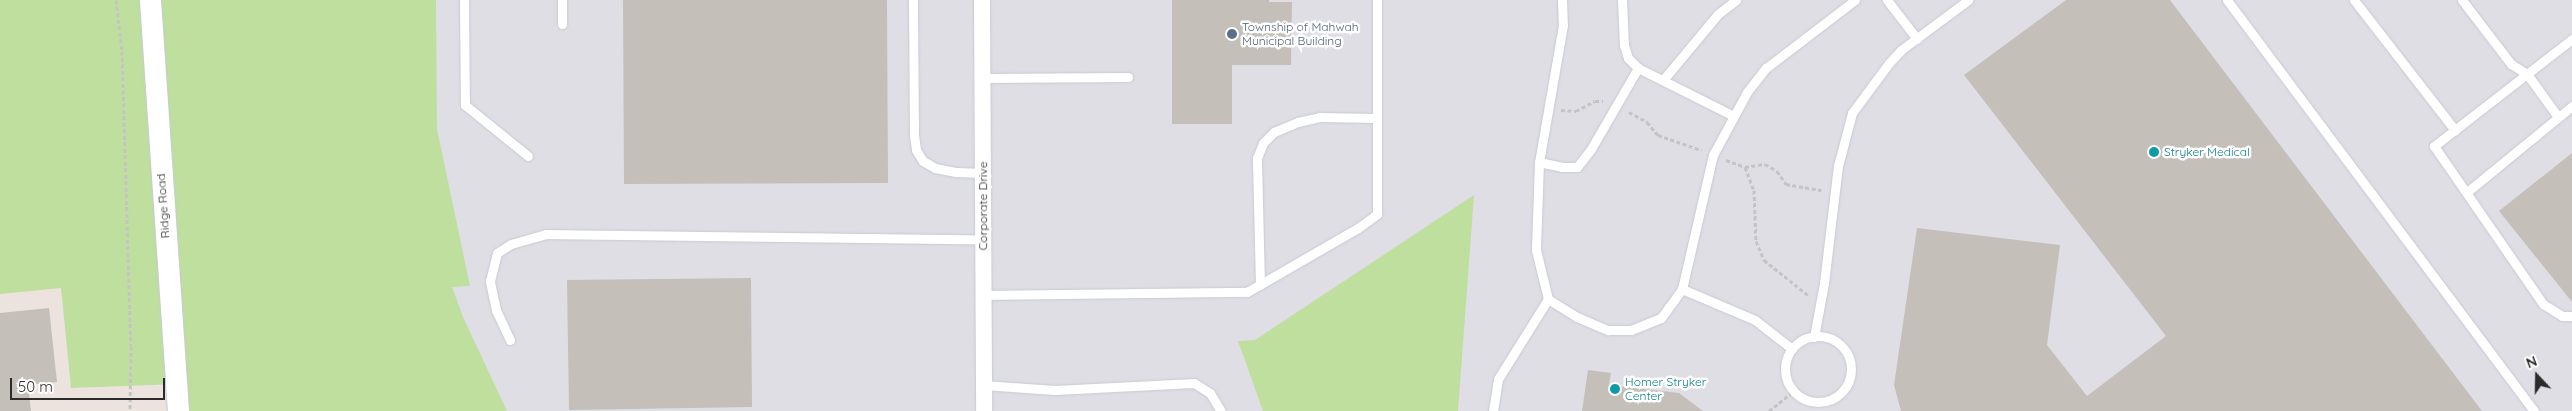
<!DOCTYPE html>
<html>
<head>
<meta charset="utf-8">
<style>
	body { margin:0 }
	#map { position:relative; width:2572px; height:411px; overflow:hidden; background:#ece3de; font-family:Quicksand,sans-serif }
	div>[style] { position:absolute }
	.industrial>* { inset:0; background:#dfdee5 }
	.green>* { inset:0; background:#bfdf9e }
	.building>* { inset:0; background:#c4bfb9 }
	.path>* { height:3px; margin-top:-1.5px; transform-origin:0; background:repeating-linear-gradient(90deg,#c4c4c4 0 4px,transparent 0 6.5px) }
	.roads { filter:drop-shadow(0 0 1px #c6cbd3) drop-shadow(0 0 1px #c6cbd3) }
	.service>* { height:9px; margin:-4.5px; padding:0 4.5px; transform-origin:4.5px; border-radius:4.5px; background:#fff }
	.service>.ring { margin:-4.5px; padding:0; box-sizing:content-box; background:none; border:9px solid #fff; border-radius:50% }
	.minor>* { height:16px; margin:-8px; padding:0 8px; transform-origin:8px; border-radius:8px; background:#fff }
	.tertiary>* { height:21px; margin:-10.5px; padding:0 10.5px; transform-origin:10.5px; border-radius:10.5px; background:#fff }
	.dots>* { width:14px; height:14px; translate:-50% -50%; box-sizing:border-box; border:2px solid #fff; border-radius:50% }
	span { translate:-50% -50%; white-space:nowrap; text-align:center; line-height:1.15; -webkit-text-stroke:5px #fff; paint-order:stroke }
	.service-label { font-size:12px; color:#4e5e75 }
	.left { translate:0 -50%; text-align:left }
	.culture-label { font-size:12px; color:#0d838f }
	.street-label { font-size:12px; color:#2b2b2b }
	.north { position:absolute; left:2512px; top:351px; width:50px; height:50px; -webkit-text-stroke:4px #fff; paint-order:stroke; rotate:339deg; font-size:14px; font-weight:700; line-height:20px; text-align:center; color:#2b2b2b }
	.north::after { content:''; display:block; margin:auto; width:18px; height:22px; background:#2b2b2b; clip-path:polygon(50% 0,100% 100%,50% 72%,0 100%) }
	.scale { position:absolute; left:10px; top:378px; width:155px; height:22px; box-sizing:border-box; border:2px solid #2b2b2b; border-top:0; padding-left:6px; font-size:15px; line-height:18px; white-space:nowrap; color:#2b2b2b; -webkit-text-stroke:4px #fff; paint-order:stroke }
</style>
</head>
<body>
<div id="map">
	<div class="industrial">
		<div style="clip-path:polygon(380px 0,2572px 0,2572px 411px,392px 411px)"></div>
	</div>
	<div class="green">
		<div style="clip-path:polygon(0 0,436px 0,437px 129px,470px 286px,452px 287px,463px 317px,507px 411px,182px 411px,179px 384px,71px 388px,61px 288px,0 294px)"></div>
		<div style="clip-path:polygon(1474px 195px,1458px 411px,1263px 411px,1238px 341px,1255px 340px)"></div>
	</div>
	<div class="building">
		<div style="clip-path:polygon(623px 0,887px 0,888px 183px,624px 184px)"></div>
		<div style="clip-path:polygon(1172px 0,1269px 0,1269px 2px,1292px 2px,1291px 65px,1232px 65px,1232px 124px,1172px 124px)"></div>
		<div style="clip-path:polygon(2066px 0,2170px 0,2482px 411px,1901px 411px,1894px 385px,1917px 228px,2060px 245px,2047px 345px,2087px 396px,2166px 336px,1964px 75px)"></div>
		<div style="clip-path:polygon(2572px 153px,2572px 302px,2499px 211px)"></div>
		<div style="clip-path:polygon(751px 278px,752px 407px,569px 410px,567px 280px)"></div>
		<div style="clip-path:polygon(49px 308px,57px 382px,28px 385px,31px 411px,0 411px,0 313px)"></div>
		<div style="clip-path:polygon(1588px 370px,1611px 373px,1609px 385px,1679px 393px,1703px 411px,1582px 411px)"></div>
	</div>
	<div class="path">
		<div style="left:116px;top:0;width:51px;rotate:83.3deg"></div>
		<div style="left:122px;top:51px;width:295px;rotate:88.3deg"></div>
		<div style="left:131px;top:346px;width:65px;rotate:90.9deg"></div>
		<div style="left:1561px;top:110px;width:15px;rotate:4deg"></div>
		<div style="left:1576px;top:111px;width:21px;rotate:-28deg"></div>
		<div style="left:1595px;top:101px;width:8px"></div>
		<div style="left:1629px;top:112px;width:21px;rotate:29deg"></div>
		<div style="left:1647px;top:122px;width:17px;rotate:50deg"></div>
		<div style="left:1658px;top:135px;width:46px;rotate:19.2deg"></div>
		<div style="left:1726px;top:160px;width:20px;rotate:20deg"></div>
		<div style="left:1745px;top:167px;width:20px;rotate:-9deg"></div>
		<div style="left:1765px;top:164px;width:14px;rotate:30deg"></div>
		<div style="left:1777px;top:171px;width:16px;rotate:55deg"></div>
		<div style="left:1786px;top:184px;width:36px;rotate:10deg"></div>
		<div style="left:1745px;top:167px;width:25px;rotate:69deg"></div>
		<div style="left:1754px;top:190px;width:51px;rotate:87.8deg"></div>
		<div style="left:1756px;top:241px;width:21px;rotate:67deg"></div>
		<div style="left:1764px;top:260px;width:56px;rotate:38.5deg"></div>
		<div style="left:1769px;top:411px;width:32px;rotate:-39deg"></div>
	</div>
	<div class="roads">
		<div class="service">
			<div style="left:464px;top:0;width:105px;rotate:89.5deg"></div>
			<div style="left:465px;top:105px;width:81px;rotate:39deg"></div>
			<div style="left:913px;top:0;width:135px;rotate:89.6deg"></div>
			<div style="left:914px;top:135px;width:15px;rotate:82deg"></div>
			<div style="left:916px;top:150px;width:13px;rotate:58deg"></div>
			<div style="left:923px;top:161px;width:14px;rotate:30deg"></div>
			<div style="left:935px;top:168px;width:21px;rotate:11deg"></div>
			<div style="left:956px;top:172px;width:27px;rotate:2deg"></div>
			<div style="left:1562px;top:0;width:25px;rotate:88deg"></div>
			<div style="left:1563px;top:25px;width:139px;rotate:99.9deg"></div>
			<div style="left:1539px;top:162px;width:88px;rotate:92deg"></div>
			<div style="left:1536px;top:250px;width:50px;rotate:76.2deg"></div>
			<div style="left:1548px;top:299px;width:34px;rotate:32deg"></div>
			<div style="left:1577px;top:317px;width:34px;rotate:23deg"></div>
			<div style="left:1608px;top:330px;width:23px"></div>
			<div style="left:1631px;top:330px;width:32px;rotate:-22deg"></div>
			<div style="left:1661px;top:318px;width:36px;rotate:-54deg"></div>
			<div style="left:1682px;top:289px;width:138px;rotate:-77deg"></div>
			<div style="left:1713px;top:155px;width:72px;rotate:-61.6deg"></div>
			<div style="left:1747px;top:92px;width:31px;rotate:-52deg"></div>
			<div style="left:1766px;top:68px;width:112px;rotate:-37.4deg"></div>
			<div style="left:1622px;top:0;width:45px;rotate:87.5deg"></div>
			<div style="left:1624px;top:45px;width:14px;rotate:73deg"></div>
			<div style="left:1628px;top:58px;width:14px;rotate:45deg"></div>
			<div style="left:1638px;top:68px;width:107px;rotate:26.6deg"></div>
			<div style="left:1887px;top:0;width:49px;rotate:52.4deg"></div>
			<div style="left:2227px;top:0;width:513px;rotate:53.24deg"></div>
			<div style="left:2354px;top:0;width:165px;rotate:52.2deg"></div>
			<div style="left:2462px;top:0;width:81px;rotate:52.6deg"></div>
			<div style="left:2511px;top:64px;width:19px;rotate:32deg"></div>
			<div style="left:2527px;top:74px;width:53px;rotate:54.2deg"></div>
			<div style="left:562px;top:24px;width:24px;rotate:-90deg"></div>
			<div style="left:2572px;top:39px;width:175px;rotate:142.2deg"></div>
			<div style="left:2434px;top:146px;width:192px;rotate:55.4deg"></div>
			<div style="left:2543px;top:304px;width:22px;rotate:32deg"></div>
			<div style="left:2562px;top:316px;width:10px"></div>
			<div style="left:982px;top:78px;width:146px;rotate:-0.4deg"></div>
			<div style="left:1663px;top:80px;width:86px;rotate:-50.2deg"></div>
			<div style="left:1718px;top:14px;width:23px;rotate:-38deg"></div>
			<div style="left:1539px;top:162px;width:24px;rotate:12deg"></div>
			<div style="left:1562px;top:167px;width:15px"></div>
			<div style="left:1577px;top:167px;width:23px;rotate:-52deg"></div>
			<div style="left:1591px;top:149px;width:94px;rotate:-59.9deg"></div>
			<div style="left:2467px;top:192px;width:136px;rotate:-39.3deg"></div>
			<div style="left:1260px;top:285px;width:127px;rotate:-91.4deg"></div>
			<div style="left:1257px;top:158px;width:16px;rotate:-68deg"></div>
			<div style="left:1263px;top:143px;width:16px;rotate:-45deg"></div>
			<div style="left:1274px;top:132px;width:26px;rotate:-23deg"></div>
			<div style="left:1298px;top:122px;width:22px;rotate:-13deg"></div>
			<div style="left:1319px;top:117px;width:58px;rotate:1deg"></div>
			<div style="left:1682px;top:289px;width:79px;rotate:23deg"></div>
			<div style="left:1755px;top:320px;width:47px;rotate:38.1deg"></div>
			<div style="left:983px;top:295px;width:264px;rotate:-0.7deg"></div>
			<div style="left:1247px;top:292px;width:128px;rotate:-30deg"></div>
			<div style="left:1358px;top:228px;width:24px;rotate:-36deg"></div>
			<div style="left:1377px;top:214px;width:214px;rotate:-90deg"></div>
			<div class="ring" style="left:1785px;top:336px;width:57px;height:57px"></div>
			<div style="left:1814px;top:337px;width:55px;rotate:-79.5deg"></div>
			<div style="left:1824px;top:283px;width:118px;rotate:-83.2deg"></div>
			<div style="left:1838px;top:166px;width:55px;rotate:-75.2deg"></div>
			<div style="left:1852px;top:113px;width:62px;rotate:-53.5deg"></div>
			<div style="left:1889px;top:63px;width:18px;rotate:-47deg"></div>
			<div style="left:1901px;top:50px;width:84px;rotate:-36.7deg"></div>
			<div style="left:510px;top:340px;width:33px;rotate:-115deg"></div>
			<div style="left:496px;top:310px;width:30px;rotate:-102deg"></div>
			<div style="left:490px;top:281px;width:29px;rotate:-76deg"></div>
			<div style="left:497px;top:253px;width:17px;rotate:-33deg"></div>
			<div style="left:511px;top:244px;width:36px;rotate:-16deg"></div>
			<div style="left:546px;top:234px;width:437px;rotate:0.7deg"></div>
			<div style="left:983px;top:385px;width:72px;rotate:4deg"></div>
			<div style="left:1055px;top:390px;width:139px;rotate:-2.9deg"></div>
			<div style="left:1194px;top:383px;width:19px;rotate:32deg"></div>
			<div style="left:1210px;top:393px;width:21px;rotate:59deg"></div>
			<div style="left:1493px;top:411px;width:32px;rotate:-81deg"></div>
			<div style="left:1498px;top:379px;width:94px;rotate:-58deg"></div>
		</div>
		<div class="minor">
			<div style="left:982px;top:0;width:411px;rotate:89.7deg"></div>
		</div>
		<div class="tertiary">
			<div style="left:150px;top:0;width:412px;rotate:86.1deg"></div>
		</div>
	</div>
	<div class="dots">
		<div style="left:1232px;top:34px;background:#5c6f8a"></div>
		<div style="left:2154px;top:152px;background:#0f9aa8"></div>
		<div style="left:1615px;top:389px;background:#0f9aa8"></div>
	</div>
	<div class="service-label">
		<span class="left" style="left:1242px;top:34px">Township of Mahwah<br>Municipal Building</span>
	</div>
	<div class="culture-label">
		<span class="left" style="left:2164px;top:152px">Stryker Medical</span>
		<span class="left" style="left:1625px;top:389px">Homer Stryker<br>Center</span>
	</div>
	<div class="street-label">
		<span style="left:163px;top:206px;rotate:-94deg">Ridge Road</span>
		<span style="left:983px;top:206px;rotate:-90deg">Corporate Drive</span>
	</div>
	<div class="north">N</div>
	<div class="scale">50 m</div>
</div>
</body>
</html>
